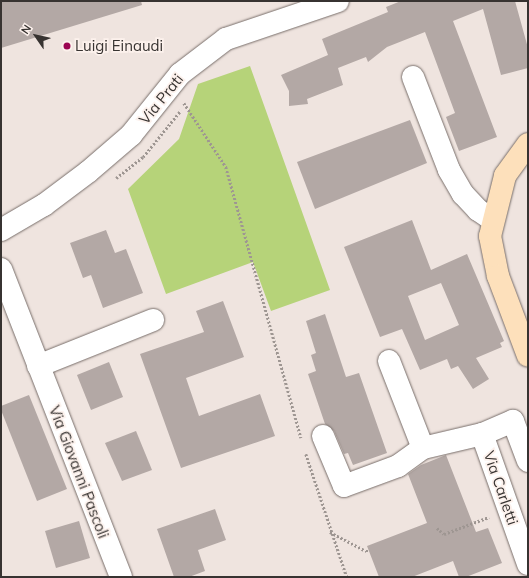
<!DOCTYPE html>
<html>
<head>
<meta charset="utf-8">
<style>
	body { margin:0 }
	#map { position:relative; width:529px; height:578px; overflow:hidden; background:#efe4df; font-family:Mulish,sans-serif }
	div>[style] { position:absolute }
	.green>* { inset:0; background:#b6d379 }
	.building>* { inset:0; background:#b3a8a5 }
	.path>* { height:2.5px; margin-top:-1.25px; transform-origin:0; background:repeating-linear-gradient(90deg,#9e9692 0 2px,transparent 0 4px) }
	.roads { filter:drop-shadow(0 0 1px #786e6a) drop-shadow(0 0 1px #786e6a) }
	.minor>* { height:22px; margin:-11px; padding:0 11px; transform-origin:11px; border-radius:11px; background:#fff }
	.major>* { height:22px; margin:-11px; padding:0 11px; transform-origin:11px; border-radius:11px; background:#fde0bb }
	.dots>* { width:11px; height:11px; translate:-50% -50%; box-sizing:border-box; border:2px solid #fcf1ec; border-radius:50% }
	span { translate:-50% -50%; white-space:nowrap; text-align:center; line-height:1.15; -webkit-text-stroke:3.5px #fcf1ec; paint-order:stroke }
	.poi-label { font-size:15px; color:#373331 }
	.left { translate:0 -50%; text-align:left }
	.street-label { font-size:15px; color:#373331 }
	.frame { position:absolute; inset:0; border:2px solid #373331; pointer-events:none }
	.north { position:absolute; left:16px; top:16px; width:40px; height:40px; -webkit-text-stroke:3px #fcf1ec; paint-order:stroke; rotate:304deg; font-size:11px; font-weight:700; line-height:16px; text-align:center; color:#373331 }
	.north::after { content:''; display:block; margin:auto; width:14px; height:18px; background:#373331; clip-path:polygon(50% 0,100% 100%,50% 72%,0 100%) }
</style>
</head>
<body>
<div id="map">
	<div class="green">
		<div style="clip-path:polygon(250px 66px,330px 290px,271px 311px,253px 262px,166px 294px,128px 189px,179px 139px,198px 84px)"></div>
	</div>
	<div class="building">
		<div style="clip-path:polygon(1px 1px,141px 1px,142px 5px,1px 48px)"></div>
		<div style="clip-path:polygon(401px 1px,515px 1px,528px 48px,528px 68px,501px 75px,483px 9px,453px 21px,497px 137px,459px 151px,446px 117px,455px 113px,425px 32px,387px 47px,368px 62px,366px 57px,338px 68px,343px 85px,307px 99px,308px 104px,289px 106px,289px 91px,281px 75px,328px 55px,322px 39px,388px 12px,386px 7px)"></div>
		<div style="clip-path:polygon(410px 120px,427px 163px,315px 209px,297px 162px)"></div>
		<div style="clip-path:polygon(evenodd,412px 220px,431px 270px,467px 254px,504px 341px,500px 343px,502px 347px,476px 358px,489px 379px,473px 389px,458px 366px,451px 369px,447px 359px,420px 370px,402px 329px,380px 337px,344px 247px,412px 220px,441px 283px,459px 325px,425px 340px,408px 296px,441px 283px)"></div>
		<div style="clip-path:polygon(106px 230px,115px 253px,126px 249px,143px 293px,103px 308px,91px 275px,83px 278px,70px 243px)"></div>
		<div style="clip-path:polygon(223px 301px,244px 357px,186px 378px,199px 416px,260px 394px,275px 436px,181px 468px,140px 354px,204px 332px,196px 311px)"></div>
		<div style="clip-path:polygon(325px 314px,346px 377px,359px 373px,387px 453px,353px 465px,348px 453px,344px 454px,334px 431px,325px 424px,308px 374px,316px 371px,311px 355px,316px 353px,306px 321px)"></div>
		<div style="clip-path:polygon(109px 362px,123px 397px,91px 410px,77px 375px)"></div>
		<div style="clip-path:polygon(29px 395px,67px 489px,37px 501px,1px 410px,1px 406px)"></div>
		<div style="clip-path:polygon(136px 431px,152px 470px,122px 481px,105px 443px)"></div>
		<div style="clip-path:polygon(446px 455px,476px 532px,488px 528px,502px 563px,466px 577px,459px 577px,453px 561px,412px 577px,379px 577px,367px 546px,427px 523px,408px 474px,421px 465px)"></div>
		<div style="clip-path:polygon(215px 509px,226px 540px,198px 550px,205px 571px,189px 577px,174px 577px,157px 529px)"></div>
		<div style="clip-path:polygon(79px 521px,90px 558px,56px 568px,45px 531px)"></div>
	</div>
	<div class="path">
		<div style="left:184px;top:103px;width:77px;rotate:56.7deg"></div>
		<div style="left:226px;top:167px;width:281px;rotate:74.5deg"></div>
		<div style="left:116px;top:178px;width:34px;rotate:-38deg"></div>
		<div style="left:143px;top:157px;width:60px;rotate:-51deg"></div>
		<div style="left:306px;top:454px;width:130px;rotate:71.6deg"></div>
		<div style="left:437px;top:528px;width:9px;rotate:41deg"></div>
		<div style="left:444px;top:534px;width:48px;rotate:-20.7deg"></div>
		<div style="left:330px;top:532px;width:41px;rotate:27.8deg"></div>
		<div style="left:366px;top:551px;width:3px"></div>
	</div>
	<div class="roads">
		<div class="minor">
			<div style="left:413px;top:77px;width:100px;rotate:68.8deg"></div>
			<div style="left:449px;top:170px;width:28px;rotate:60deg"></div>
			<div style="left:463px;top:194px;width:22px;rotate:47deg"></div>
			<div style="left:478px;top:210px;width:18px;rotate:34deg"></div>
			<div style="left:1px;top:230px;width:50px;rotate:-30.2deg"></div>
			<div style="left:44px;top:205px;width:55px;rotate:-36.9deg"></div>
			<div style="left:88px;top:172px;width:57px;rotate:-40.7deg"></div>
			<div style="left:131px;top:135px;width:78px;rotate:-51.2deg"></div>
			<div style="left:180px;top:74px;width:58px;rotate:-37.3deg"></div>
			<div style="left:226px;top:39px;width:118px;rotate:-18.7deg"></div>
			<div style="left:1px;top:269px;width:331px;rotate:68.7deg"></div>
			<div style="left:389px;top:361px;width:93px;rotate:68.7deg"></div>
			<div style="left:423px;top:448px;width:61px;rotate:-13.3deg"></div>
			<div style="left:38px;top:366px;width:124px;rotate:-21.8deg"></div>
			<div style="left:323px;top:436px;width:54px;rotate:67.2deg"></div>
			<div style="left:344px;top:486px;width:58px;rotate:-20.3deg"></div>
			<div style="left:398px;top:466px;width:31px;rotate:-36deg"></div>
			<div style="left:528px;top:461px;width:43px;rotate:-110.6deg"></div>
			<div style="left:513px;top:421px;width:34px;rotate:157deg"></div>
			<div style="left:482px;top:434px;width:138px;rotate:70.5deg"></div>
		</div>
		<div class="major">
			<div style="left:528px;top:144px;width:39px;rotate:126deg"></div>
			<div style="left:505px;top:176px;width:62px;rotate:104deg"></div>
			<div style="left:490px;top:236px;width:41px;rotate:78.7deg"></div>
			<div style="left:498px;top:276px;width:85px;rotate:69.4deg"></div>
		</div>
	</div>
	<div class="dots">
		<div style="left:67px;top:46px;background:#9c0552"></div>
	</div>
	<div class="poi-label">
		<span class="left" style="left:75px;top:46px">Luigi Einaudi</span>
	</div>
	<div class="street-label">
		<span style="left:161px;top:99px;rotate:-51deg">Via Prati</span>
		<span style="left:79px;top:472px;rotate:69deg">Via Giovanni Pascoli</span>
		<span style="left:501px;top:488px;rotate:71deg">Via Carletti</span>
	</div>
	<div class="frame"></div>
	<div class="north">N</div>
</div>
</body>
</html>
